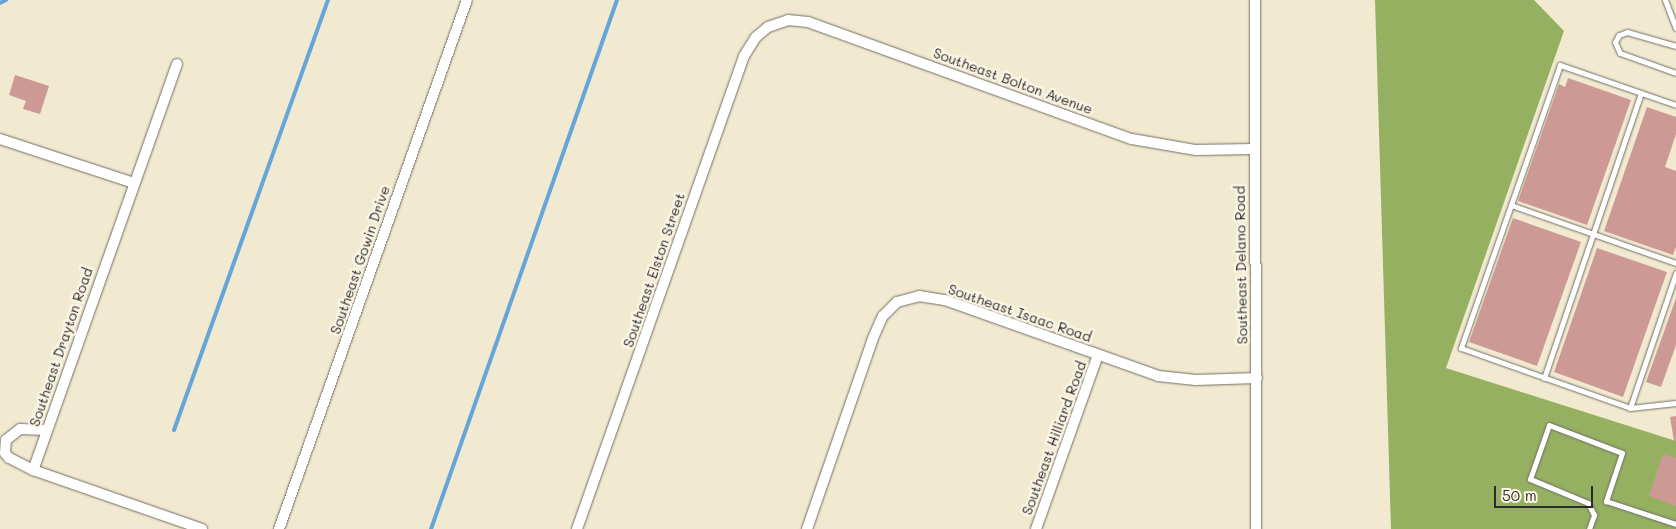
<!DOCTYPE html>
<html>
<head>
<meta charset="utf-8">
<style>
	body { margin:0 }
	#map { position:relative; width:1676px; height:529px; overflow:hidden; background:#f2ead0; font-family:Mali,sans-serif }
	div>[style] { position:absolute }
	.forest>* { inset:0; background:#96b061 }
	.stream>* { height:4px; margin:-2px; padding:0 2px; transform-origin:2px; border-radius:2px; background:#67a5d9 }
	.building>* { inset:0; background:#cd9994 }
	.roads { filter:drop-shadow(0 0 1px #716e65) drop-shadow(0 0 1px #716e65) }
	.service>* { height:5px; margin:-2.5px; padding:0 2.5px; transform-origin:2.5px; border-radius:2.5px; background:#fff }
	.minor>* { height:10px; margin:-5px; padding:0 5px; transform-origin:5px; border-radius:5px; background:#fff }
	span { translate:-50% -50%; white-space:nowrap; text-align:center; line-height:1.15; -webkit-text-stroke:5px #fcf5e5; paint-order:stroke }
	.street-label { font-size:14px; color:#2b2b2b }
	.scale { position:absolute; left:1494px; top:486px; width:99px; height:22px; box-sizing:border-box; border:2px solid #2b2b2b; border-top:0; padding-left:6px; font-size:15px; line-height:18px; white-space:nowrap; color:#2b2b2b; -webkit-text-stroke:4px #fcf5e5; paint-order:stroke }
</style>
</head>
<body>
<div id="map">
	<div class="forest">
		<div style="clip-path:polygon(1375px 0,1534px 0,1564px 31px,1446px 368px,1676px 441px,1676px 529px,1391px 529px)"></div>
	</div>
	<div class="stream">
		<div style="left:0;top:3px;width:7px;rotate:-27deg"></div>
		<div style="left:174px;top:430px;width:457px;rotate:-70.3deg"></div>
		<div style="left:431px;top:529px;width:561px;rotate:-70.63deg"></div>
	</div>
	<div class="building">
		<div style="clip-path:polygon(15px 75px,49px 86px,40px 114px,23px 109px,26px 101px,9px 95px)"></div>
		<div style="clip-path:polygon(1568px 78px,1631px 100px,1587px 225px,1518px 201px,1559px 84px,1565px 87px)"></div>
		<div style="clip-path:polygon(1647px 107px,1676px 117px,1676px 134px,1665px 167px,1676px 171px,1676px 247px,1673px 255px,1604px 231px)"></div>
		<div style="clip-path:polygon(1513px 218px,1581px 242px,1537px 366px,1469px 342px)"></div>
		<div style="clip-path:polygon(1597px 248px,1667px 272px,1623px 397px,1554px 372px)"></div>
		<div style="clip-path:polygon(1676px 298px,1676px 345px,1661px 387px,1646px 382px)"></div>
		<div style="clip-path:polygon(1676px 416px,1676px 441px,1674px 441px,1670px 417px)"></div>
		<div style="clip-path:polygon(1663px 454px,1676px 458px,1676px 506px,1649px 496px)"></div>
	</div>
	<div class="roads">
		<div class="service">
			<div style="left:1665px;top:0;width:30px;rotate:69deg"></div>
			<div style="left:1676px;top:46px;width:51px;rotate:-164.1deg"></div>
			<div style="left:1627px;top:32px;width:9px;rotate:159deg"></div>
			<div style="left:1619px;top:35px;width:8px;rotate:120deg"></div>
			<div style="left:1615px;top:42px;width:12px;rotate:66deg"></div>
			<div style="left:1620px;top:53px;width:59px;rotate:19.7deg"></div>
			<div style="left:1676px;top:105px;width:123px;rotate:-161deg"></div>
			<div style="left:1560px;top:65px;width:300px;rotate:109.3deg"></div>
			<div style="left:1461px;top:348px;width:179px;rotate:19.5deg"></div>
			<div style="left:1630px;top:408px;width:46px;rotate:-6.2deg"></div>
			<div style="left:1511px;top:205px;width:175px;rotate:19.4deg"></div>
			<div style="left:1544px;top:378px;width:301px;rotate:-71.2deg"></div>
			<div style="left:1630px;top:408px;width:143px;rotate:-71.2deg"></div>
			<div style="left:1589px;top:529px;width:15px;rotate:-70deg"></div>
			<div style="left:1594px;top:515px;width:13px;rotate:-117deg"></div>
			<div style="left:1588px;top:503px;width:63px;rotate:-157.5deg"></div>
			<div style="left:1530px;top:479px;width:57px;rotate:-70.6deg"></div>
			<div style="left:1549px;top:425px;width:78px;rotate:21deg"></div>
			<div style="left:1622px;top:453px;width:51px;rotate:108.4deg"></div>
			<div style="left:1606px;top:501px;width:74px;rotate:18.2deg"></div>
		</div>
		<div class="minor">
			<div style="left:1255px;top:0;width:529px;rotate:89.89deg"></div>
			<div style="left:177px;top:64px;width:431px;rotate:109.5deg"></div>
			<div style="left:33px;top:470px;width:179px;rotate:19.2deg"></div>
			<div style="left:0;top:139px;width:141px;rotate:18.2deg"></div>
			<div style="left:33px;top:470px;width:27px;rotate:-153deg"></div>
			<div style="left:9px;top:458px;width:6px;rotate:-129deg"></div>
			<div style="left:5px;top:453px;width:13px;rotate:-86deg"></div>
			<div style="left:6px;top:440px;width:18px;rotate:-38deg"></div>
			<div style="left:20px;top:429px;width:26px;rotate:2deg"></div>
			<div style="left:279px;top:529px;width:561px;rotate:-70.44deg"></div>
			<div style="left:577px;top:529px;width:502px;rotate:-70.55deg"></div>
			<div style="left:744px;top:56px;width:22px;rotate:-58deg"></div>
			<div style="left:756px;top:37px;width:16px;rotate:-40deg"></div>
			<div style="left:768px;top:27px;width:21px;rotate:-19deg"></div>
			<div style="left:788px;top:20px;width:20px;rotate:6deg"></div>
			<div style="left:808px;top:22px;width:344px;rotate:19.9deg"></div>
			<div style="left:1132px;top:139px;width:65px;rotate:9.8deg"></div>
			<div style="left:1196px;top:150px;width:57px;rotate:-1deg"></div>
			<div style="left:807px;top:529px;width:202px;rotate:-70.9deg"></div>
			<div style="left:873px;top:338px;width:24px;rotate:-66deg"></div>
			<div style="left:883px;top:316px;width:20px;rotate:-45deg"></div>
			<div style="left:897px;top:302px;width:23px;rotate:-15deg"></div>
			<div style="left:919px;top:296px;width:26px;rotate:9deg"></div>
			<div style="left:945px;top:300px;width:226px;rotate:19.6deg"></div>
			<div style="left:1158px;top:376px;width:38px;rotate:6deg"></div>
			<div style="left:1196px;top:380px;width:61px;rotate:-1.9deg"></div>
			<div style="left:1036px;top:529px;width:185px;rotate:-70.4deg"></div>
		</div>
	</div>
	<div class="street-label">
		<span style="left:1013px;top:81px;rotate:20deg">Southeast Bolton Avenue</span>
		<span style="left:360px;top:260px;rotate:-71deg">Southeast Gowin Drive</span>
		<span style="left:1241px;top:265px;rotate:-91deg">Southeast Delano Road</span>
		<span style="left:654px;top:270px;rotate:-71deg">Southeast Elston Street</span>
		<span style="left:1020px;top:313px;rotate:19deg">Southeast Isaac Road</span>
		<span style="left:61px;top:347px;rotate:-71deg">Southeast Drayton Road</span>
		<span style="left:1054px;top:438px;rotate:-70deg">Southeast Hilliard Road</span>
	</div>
	<div class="scale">50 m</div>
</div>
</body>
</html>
